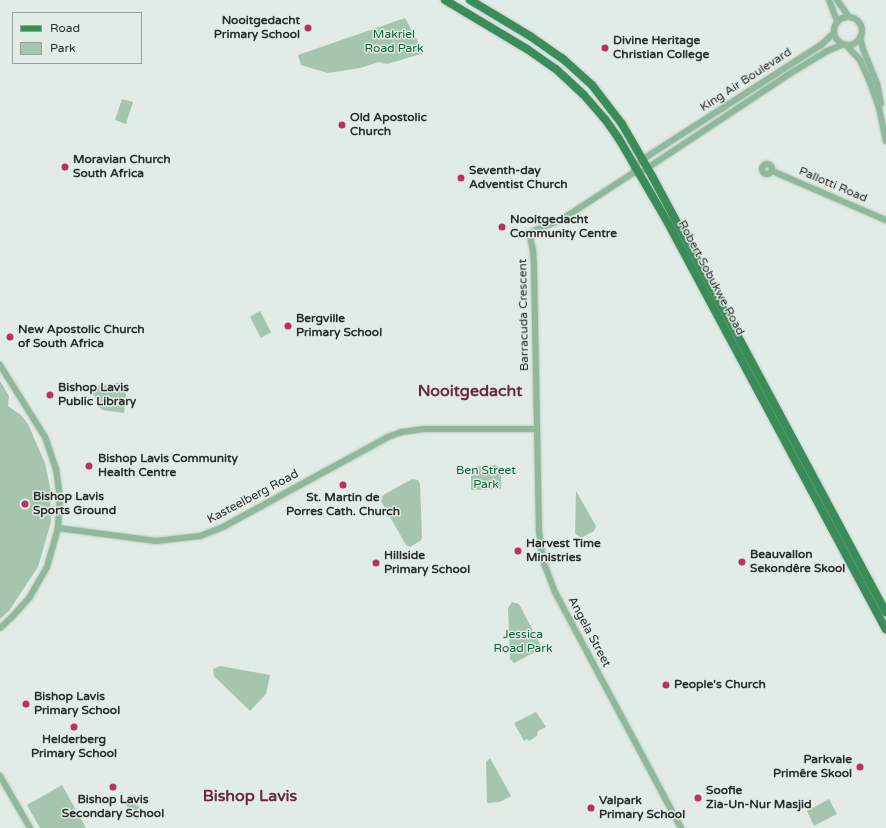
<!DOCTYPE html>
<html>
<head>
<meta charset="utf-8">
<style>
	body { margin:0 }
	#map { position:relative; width:886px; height:828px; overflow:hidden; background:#e1ece4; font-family:"Varela Round",sans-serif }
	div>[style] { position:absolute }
	.green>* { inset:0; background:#a5c5ae }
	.roads { filter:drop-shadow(0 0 1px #c0cac3) drop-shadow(0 0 1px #c0cac3) }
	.minor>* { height:6px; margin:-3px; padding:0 3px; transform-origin:3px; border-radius:3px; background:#90b89c }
	.minor>.ring { margin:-3px; padding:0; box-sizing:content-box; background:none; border:6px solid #90b89c; border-radius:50% }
	.major>* { height:8px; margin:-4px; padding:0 4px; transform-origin:4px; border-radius:4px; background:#3a8d5b }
	.dots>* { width:11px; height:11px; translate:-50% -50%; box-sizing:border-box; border:2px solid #e1ece4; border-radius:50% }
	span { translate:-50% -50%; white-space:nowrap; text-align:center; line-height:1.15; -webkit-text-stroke:3px #e1ece4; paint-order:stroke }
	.poi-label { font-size:12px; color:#2b2f2c; font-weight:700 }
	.right { translate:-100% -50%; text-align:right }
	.left { translate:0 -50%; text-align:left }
	.park-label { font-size:12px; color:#126237 }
	.street-label { font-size:12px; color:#2b2f2c }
	.district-label { font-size:16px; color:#6c283d; font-weight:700 }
	.legend { position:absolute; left:12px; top:12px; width:130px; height:52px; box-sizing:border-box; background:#e1ece4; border:1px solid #98a09a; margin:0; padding:5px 7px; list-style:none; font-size:12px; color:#2b2f2c }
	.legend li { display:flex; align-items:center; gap:8px; height:20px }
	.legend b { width:20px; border:1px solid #98a09a }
</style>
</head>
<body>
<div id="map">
	<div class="green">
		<div style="clip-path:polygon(405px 18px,424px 53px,387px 64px,379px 62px,360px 68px,328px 73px,301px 65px,298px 55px)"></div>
		<div style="clip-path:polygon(122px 99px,133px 102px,126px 124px,115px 120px)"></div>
		<div style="clip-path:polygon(260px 311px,271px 332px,261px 338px,250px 317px)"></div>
		<div style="clip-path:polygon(0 381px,9px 396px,8px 406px,21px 415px,28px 424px,45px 463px,50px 487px,51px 522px,38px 567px,9px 611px,0 619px)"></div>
		<div style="clip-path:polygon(124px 382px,126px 396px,124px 413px,102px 410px,89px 387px)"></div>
		<div style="clip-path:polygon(496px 465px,501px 470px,501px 489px,471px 490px,471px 471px,472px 467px)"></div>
		<div style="clip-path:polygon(412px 479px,418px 480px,420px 484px,422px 538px,420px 541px,410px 547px,406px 545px,381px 501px,383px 495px)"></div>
		<div style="clip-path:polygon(576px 491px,596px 526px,594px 531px,581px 538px,575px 533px)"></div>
		<div style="clip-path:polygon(512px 602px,519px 604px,541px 646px,539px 650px,514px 663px,510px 659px,508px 608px)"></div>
		<div style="clip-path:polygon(220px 666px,270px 675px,266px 694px,250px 711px,214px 676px,213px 669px)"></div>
		<div style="clip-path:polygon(536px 712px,546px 727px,538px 731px,537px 736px,529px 741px,527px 739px,524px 741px,514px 723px)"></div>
		<div style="clip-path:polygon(490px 758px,511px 796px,500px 802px,487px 803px,486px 762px)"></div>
		<div style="clip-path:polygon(62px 785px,86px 828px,40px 828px,27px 805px)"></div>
		<div style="clip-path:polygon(134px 798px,144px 815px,136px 820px,125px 803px)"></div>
		<div style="clip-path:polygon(829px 799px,837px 814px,814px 826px,807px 811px)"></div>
	</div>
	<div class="roads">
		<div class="minor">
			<div style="left:829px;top:0;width:22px;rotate:69deg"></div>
			<div style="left:837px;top:0;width:19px;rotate:55deg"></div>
			<div class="ring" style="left:834px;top:17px;width:22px;height:22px"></div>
			<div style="left:860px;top:37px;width:12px;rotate:76deg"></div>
			<div style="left:863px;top:49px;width:37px;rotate:68deg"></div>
			<div style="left:877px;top:83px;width:21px;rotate:79deg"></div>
			<div style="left:846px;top:45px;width:21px;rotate:47deg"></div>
			<div style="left:860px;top:60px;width:22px;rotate:66deg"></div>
			<div style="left:869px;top:80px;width:30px;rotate:70deg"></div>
			<div style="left:879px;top:108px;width:34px;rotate:78deg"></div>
			<div class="ring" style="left:762px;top:164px;width:4px;height:4px"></div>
			<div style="left:634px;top:169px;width:3px;rotate:-72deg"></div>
			<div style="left:635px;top:166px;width:20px;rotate:-37deg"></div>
			<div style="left:651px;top:154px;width:202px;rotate:-32.7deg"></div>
			<div style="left:821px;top:45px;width:18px;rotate:-43deg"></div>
			<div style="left:772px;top:171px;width:124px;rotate:23.3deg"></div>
			<div style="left:0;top:365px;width:85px;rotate:58deg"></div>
			<div style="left:45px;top:437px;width:34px;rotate:71deg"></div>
			<div style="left:56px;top:469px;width:29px;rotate:82deg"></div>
			<div style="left:60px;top:498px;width:30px;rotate:94deg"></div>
			<div style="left:58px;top:528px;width:41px;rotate:105.8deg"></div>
			<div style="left:47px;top:567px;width:34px;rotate:120deg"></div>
			<div style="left:30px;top:597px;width:27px;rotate:132deg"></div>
			<div style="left:12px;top:617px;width:16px;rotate:137deg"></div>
			<div style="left:58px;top:528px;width:99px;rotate:7.6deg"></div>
			<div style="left:156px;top:541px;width:44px;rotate:-6.5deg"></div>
			<div style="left:200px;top:536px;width:25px;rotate:-21deg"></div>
			<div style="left:223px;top:527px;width:188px;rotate:-28.6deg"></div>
			<div style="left:388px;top:437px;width:15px;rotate:-20deg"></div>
			<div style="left:402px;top:432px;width:22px;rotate:-8deg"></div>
			<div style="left:424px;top:429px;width:113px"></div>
			<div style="left:0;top:776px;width:60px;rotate:60deg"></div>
			<div style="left:681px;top:828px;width:268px;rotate:-118.1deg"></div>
			<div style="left:555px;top:592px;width:34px;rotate:-111deg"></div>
			<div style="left:543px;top:560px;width:30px;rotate:-98deg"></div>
			<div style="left:539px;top:530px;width:263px;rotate:-91.1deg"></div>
			<div style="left:534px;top:267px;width:17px;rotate:-93deg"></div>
			<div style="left:533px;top:250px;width:17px;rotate:-103deg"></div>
			<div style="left:529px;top:233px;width:38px;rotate:-23deg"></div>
			<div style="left:564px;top:218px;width:82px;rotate:-33.1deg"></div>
			<div style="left:633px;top:173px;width:6px"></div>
			<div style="left:639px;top:173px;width:19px;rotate:-32deg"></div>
			<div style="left:655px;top:163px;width:163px;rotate:-33.5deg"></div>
			<div style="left:791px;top:73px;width:42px;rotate:-31.4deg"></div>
			<div style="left:827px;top:51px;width:18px;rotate:-22deg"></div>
		</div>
		<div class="major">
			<div style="left:445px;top:0;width:96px;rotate:30.9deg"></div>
			<div style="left:527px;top:49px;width:35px;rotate:35deg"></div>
			<div style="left:556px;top:69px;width:37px;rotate:43deg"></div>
			<div style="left:583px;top:94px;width:33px;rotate:49deg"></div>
			<div style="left:605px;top:119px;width:24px;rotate:55deg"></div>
			<div style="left:619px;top:139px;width:97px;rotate:59.7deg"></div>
			<div style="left:668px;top:223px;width:461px;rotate:61.8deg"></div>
			<div style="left:470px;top:0;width:70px;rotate:31deg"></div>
			<div style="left:530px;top:36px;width:39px;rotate:35deg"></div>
			<div style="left:562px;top:58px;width:40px;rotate:42deg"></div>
			<div style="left:592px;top:85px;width:49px;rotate:52.4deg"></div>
			<div style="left:622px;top:124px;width:60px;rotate:60deg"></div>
			<div style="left:652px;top:176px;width:495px;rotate:61.8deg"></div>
		</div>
	</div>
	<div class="dots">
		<div style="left:308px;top:28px;background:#bc2f62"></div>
		<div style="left:605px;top:48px;background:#bc2f62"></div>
		<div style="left:342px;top:125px;background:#bc2f62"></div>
		<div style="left:65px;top:167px;background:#bc2f62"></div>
		<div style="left:461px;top:178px;background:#bc2f62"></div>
		<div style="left:502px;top:227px;background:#bc2f62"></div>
		<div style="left:288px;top:326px;background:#bc2f62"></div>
		<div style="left:10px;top:337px;background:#bc2f62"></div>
		<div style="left:50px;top:395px;background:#bc2f62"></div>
		<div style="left:89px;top:466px;background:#bc2f62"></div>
		<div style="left:343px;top:485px;background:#bc2f62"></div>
		<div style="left:25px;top:504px;background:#bc2f62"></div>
		<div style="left:518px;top:551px;background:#bc2f62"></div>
		<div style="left:742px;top:562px;background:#bc2f62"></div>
		<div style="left:376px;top:563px;background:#bc2f62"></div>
		<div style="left:666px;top:685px;background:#bc2f62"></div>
		<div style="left:26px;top:704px;background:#bc2f62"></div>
		<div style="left:74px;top:727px;background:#bc2f62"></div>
		<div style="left:860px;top:767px;background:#bc2f62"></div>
		<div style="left:113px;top:787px;background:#bc2f62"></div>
		<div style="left:698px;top:798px;background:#bc2f62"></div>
		<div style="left:591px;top:808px;background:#bc2f62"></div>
	</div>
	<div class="poi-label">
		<span class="right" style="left:300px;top:28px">Nooitgedacht<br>Primary School</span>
		<span class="left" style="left:613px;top:48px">Divine Heritage<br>Christian College</span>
		<span class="left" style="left:350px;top:125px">Old Apostolic<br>Church</span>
		<span class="left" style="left:73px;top:167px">Moravian Church<br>South Africa</span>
		<span class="left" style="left:469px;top:178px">Seventh-day<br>Adventist Church</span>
		<span class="left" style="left:510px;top:227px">Nooitgedacht<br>Community Centre</span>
		<span class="left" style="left:296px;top:326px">Bergville<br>Primary School</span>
		<span class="left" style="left:18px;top:337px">New Apostolic Church<br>of South Africa</span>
		<span class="left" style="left:58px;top:395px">Bishop Lavis<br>Public Library</span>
		<span class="left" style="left:98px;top:466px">Bishop Lavis Community<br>Health Centre</span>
		<span class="left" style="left:33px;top:504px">Bishop Lavis<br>Sports Ground</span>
		<span style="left:343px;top:505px">St. Martin de<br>Porres Cath. Church</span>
		<span class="left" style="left:526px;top:551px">Harvest Time<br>Ministries</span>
		<span class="left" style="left:750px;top:562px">Beauvallon<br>Sekondêre Skool</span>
		<span class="left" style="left:384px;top:563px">Hillside<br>Primary School</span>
		<span class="left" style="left:674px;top:685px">People's Church</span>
		<span class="left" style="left:34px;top:704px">Bishop Lavis<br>Primary School</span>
		<span style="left:74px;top:747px">Helderberg<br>Primary School</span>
		<span class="right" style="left:852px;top:767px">Parkvale<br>Primêre Skool</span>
		<span class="left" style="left:706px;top:798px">Soofie<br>Zia-Un-Nur Masjid</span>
		<span style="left:113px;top:807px">Bishop Lavis<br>Secondary School</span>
		<span class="left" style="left:599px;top:808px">Valpark<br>Primary School</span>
	</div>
	<div class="park-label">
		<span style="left:394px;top:42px">Makriel<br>Road Park</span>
		<span style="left:486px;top:478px">Ben Street<br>Park</span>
		<span style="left:523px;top:642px">Jessica<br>Road Park</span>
	</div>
	<div class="street-label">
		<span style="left:746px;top:80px;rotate:-33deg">King Air Boulevard</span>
		<span style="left:833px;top:185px;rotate:23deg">Pallotti Road</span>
		<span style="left:711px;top:278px;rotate:62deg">Robert Sobukwe Road</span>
		<span style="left:524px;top:315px;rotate:-91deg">Barracuda Crescent</span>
		<span style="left:253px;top:497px;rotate:-28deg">Kasteelberg Road</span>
		<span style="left:589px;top:632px;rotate:62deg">Angela Street</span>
	</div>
	<div class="district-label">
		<span style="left:470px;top:391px">Nooitgedacht</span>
		<span style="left:250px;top:796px">Bishop Lavis</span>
	</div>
	<ul class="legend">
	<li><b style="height:5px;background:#3a8d5b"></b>Road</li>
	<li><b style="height:11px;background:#a5c5ae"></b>Park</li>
	</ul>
</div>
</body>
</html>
